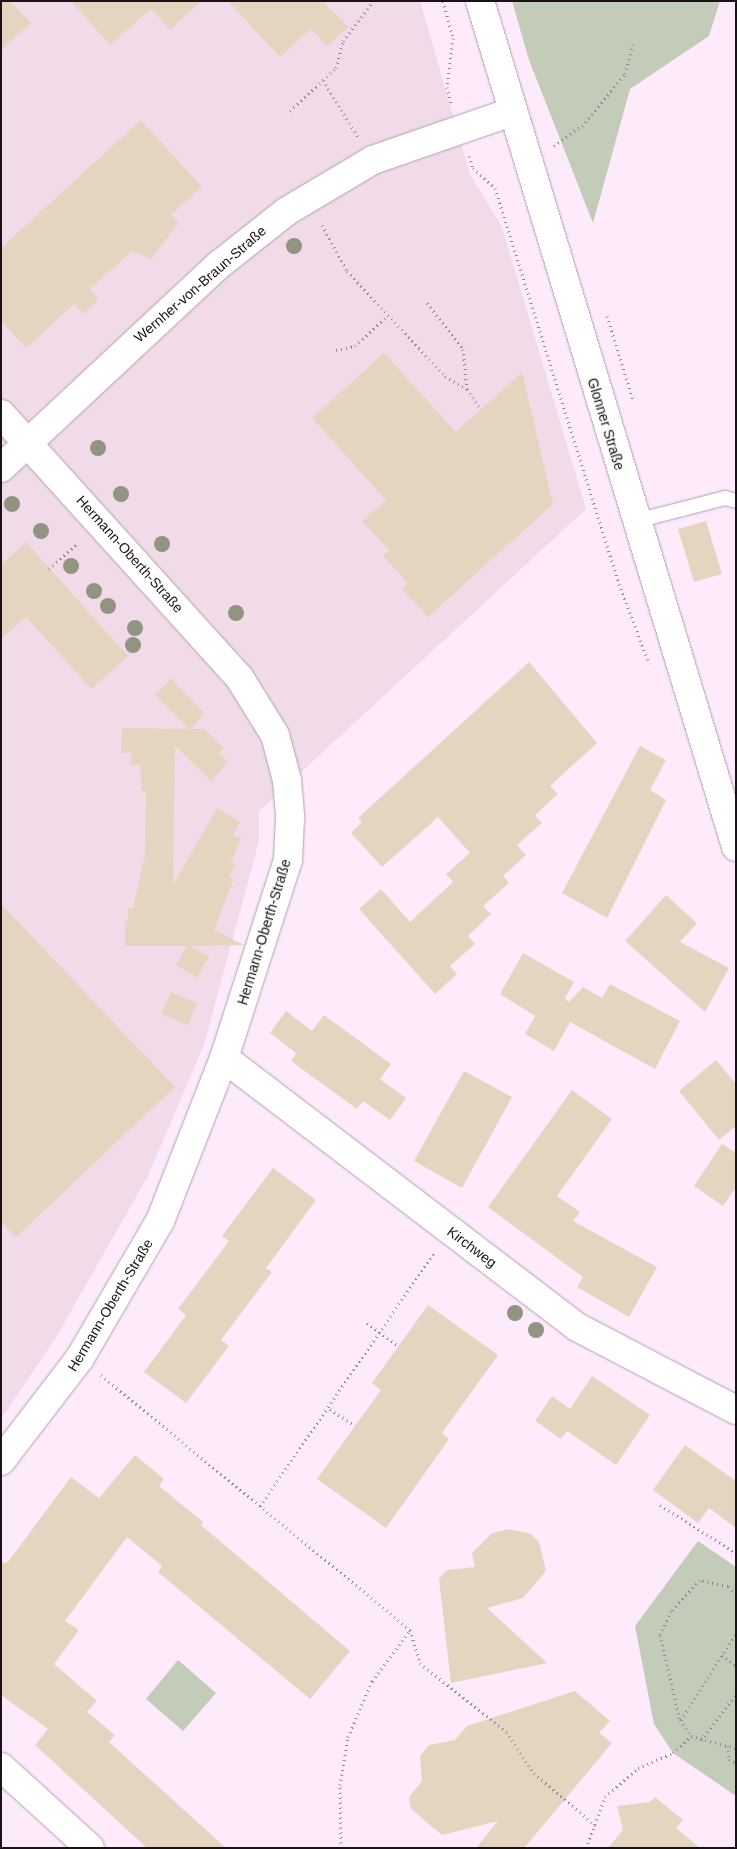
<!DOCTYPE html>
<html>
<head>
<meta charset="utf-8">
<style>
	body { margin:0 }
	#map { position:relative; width:737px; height:1849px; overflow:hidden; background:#fdeafb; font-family:Helvetica,sans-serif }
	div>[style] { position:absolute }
	.commercial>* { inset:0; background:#f2dbe9 }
	.green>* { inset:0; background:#c3ccb9 }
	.building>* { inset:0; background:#e4d5c1 }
	.path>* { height:3px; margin-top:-1.5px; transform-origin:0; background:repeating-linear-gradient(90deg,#938591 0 1px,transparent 0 5px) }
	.roads { filter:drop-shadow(0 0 1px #b2a0b1) drop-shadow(0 0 1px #b2a0b1) }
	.lane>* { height:14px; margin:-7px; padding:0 7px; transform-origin:7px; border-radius:7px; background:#fff }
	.street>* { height:28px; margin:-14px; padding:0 14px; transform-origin:14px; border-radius:14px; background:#fff }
	.secondary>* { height:28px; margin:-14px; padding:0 14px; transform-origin:14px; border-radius:14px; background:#fff }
	.trees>* { width:16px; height:16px; margin:-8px; border-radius:50%; background:#929482 }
	span { translate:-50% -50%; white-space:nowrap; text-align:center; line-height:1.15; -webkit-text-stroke:4.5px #fefefe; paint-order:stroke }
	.street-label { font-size:14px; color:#191218 }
	.frame { position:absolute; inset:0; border:2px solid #191218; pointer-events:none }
</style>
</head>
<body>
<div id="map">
	<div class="commercial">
		<div style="clip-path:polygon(1px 1px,420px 1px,470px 174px,502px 227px,586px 509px,259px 811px,259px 841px,204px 1045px,148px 1176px,55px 1339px,1px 1419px)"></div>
	</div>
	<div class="green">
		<div style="clip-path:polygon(512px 1px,720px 1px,709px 36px,630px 89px,593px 223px,529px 60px)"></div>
		<div style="clip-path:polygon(698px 1541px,736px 1567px,736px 1796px,673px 1753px,654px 1724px,635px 1626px)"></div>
		<div style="clip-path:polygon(178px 1660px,216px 1693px,183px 1731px,146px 1699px)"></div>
	</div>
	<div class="building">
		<div style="clip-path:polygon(1px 1px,10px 1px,31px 23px,1px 50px)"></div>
		<div style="clip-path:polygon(71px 1px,201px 1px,170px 30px,151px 9px,110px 45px)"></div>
		<div style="clip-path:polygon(228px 1px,323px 1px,348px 27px,327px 46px,311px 29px,280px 57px)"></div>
		<div style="clip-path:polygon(141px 120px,202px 187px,171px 215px,179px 223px,151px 259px,132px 251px,90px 289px,99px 299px,83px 314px,74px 304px,26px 348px,1px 321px,1px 248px)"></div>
		<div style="clip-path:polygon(384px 353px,456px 432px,522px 372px,553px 504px,428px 617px,402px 589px,408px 583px,383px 556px,389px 550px,362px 521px,386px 500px,312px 418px)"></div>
		<div style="clip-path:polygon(706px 521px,722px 574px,694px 582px,678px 529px)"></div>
		<div style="clip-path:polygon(26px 542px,128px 656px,91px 689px,26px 617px,1px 639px,1px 565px)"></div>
		<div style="clip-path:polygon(529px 662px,597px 743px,550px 786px,558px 794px,535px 815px,542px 823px,517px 845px,526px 855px,503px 876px,509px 883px,483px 906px,491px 914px,468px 936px,475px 944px,450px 966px,457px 974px,435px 994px,359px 909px,381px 889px,410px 922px,453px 882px,446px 874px,470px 853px,438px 817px,382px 867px,351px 833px,362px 822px,358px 818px)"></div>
		<div style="clip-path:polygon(171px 678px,204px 713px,191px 729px,204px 729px,224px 748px,219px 753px,228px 762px,211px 781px,175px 746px,173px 885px,217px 808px,240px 822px,233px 835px,241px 839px,231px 862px,236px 865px,229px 876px,234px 879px,214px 930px,244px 945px,190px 946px,209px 956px,197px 978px,176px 965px,187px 946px,125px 946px,125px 921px,128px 921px,128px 908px,133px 908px,145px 855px,146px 791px,142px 791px,140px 765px,131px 765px,131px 753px,121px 753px,122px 728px,189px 729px,155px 695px)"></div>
		<div style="clip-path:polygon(640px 746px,666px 760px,650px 790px,666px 800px,607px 918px,562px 893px)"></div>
		<div style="clip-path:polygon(666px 895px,697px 923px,680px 942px,729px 968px,705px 1012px,625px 941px)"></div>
		<div style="clip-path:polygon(1px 904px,175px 1087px,16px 1237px,1px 1222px)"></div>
		<div style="clip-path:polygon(523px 953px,574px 982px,565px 998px,569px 1002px,583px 987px,602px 998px,610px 984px,680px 1021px,655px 1069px,570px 1022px,554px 1051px,525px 1034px,535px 1016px,500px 994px)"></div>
		<div style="clip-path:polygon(171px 992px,197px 1003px,188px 1025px,161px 1014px)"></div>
		<div style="clip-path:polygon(286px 1011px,312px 1031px,324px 1015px,391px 1064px,380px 1079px,406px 1098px,390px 1120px,363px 1101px,357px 1109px,291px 1061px,296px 1053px,270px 1033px)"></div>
		<div style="clip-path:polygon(716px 1060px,736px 1084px,736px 1126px,719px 1140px,679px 1091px)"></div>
		<div style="clip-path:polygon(464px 1071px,512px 1097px,462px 1188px,414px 1161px)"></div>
		<div style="clip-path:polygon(572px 1090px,612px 1119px,557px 1196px,580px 1212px,573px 1221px,657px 1267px,629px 1317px,577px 1287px,583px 1277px,488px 1207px)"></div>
		<div style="clip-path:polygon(722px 1144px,736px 1153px,736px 1187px,723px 1206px,694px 1186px)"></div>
		<div style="clip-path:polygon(273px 1168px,316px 1200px,266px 1268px,272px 1272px,221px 1340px,229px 1346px,186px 1403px,144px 1372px,186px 1315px,178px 1309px,229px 1241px,222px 1236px)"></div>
		<div style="clip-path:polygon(428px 1305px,498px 1355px,442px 1433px,449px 1439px,386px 1528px,317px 1479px,381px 1390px,372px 1383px)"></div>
		<div style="clip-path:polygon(592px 1376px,650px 1415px,616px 1465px,567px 1431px,561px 1439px,535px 1421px,552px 1396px,570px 1409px)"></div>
		<div style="clip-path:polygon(685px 1445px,736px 1481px,736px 1528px,709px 1508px,698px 1523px,653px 1490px)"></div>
		<div style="clip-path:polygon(135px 1455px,164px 1479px,159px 1486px,203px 1522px,201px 1525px,350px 1651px,310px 1699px,158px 1572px,162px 1566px,127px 1537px,65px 1621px,79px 1630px,54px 1664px,97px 1701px,87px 1712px,115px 1735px,109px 1742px,226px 1848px,147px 1848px,35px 1745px,48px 1729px,1px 1695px,1px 1563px,8px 1562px,71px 1477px,99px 1498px)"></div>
		<div style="clip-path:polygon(509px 1529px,531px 1534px,539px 1542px,546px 1571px,523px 1598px,487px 1608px,547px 1663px,451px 1683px,439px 1579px,447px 1570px,475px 1567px,472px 1553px,492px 1533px)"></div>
		<div style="clip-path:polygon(575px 1691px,610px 1721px,599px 1733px,612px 1743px,524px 1848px,476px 1848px,498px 1821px,442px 1835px,411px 1809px,409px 1797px,422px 1781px,420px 1756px,429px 1745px,455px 1740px,467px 1726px)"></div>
		<div style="clip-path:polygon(655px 1797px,683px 1820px,676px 1828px,700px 1848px,608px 1848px,623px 1830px,617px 1806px,650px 1802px)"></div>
	</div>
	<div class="path">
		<div style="left:443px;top:1px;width:38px;rotate:75deg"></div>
		<div style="left:453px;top:38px;width:49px;rotate:97deg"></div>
		<div style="left:447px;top:87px;width:16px;rotate:76deg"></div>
		<div style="left:323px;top:80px;width:67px;rotate:58.4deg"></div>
		<div style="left:290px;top:111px;width:63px;rotate:-43.1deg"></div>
		<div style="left:336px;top:68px;width:28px;rotate:-75deg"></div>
		<div style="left:343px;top:41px;width:50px;rotate:-53.1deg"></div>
		<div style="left:554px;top:146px;width:34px;rotate:-36deg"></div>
		<div style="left:582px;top:126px;width:67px;rotate:-50.4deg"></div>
		<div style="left:625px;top:74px;width:31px;rotate:-75deg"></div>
		<div style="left:469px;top:156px;width:13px;rotate:72deg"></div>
		<div style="left:473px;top:168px;width:30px;rotate:42deg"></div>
		<div style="left:495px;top:188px;width:415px;rotate:72.6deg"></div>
		<div style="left:619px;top:584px;width:85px;rotate:69.2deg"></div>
		<div style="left:322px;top:225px;width:52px;rotate:61.5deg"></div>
		<div style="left:347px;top:271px;width:144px;rotate:47deg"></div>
		<div style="left:445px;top:376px;width:26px;rotate:31deg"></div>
		<div style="left:427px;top:303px;width:58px;rotate:52deg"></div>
		<div style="left:463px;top:349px;width:40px;rotate:84.3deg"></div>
		<div style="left:467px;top:389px;width:25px;rotate:56deg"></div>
		<div style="left:607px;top:316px;width:88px;rotate:72.8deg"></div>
		<div style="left:336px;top:350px;width:19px;rotate:-12deg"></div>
		<div style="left:355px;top:346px;width:44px;rotate:-43.2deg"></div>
		<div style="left:49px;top:569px;width:39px;rotate:-42deg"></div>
		<div style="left:367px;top:1323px;width:39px;rotate:36deg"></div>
		<div style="left:101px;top:1375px;width:401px;rotate:39.5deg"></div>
		<div style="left:410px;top:1630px;width:34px;rotate:73deg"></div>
		<div style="left:420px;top:1663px;width:110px;rotate:38.7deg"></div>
		<div style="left:506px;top:1732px;width:50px;rotate:55.7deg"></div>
		<div style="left:534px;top:1773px;width:83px;rotate:40.6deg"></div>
		<div style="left:330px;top:1409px;width:30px;rotate:34deg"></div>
		<div style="left:660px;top:1505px;width:90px;rotate:32.3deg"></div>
		<div style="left:260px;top:1506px;width:307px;rotate:-55.5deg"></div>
		<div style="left:736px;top:1594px;width:11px;rotate:-135deg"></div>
		<div style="left:728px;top:1586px;width:29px;rotate:-168deg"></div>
		<div style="left:700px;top:1580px;width:42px;rotate:133.1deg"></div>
		<div style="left:671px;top:1611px;width:26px;rotate:115deg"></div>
		<div style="left:660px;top:1635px;width:87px;rotate:76.8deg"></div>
		<div style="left:680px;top:1720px;width:19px;rotate:55deg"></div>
		<div style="left:691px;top:1736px;width:47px;rotate:14.9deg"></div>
		<div style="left:722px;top:1655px;width:17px;rotate:36deg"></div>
		<div style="left:681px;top:1720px;width:103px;rotate:-57.7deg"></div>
		<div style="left:701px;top:1740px;width:58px;rotate:-52.7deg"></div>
		<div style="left:727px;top:1746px;width:13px;rotate:81deg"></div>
		<div style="left:729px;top:1759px;width:8px;rotate:30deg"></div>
		<div style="left:341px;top:1848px;width:63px;rotate:-90.9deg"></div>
		<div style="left:340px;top:1785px;width:49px;rotate:-80.5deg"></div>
		<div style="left:348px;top:1737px;width:61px;rotate:-66.8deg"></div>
		<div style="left:372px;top:1681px;width:64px;rotate:-53.3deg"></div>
		<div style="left:586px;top:1848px;width:54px;rotate:-69.6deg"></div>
		<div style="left:605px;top:1797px;width:44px;rotate:-41.3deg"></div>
		<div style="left:638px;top:1768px;width:38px;rotate:-23deg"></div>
		<div style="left:673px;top:1753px;width:25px;rotate:-43deg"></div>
	</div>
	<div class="roads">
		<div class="lane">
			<div style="left:636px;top:521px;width:92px;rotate:-14.5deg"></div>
			<div style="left:725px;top:498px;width:11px;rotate:15deg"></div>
		</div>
		<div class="street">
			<div style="left:1px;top:414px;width:355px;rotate:47.9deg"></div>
			<div style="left:239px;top:677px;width:68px;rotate:58.2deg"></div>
			<div style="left:275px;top:735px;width:47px;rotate:75.1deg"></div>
			<div style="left:287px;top:780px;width:38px;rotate:85deg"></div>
			<div style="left:290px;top:818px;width:42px;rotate:92.7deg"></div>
			<div style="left:288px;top:860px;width:208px;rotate:107.9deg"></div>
			<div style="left:224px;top:1058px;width:175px;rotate:111.4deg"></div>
			<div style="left:160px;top:1221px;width:159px;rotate:120.3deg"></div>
			<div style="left:80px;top:1358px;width:130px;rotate:127.5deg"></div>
			<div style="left:1px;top:468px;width:299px;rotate:-43deg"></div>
			<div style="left:220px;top:264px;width:85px;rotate:-38.3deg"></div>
			<div style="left:287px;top:211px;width:100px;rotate:-30.7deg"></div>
			<div style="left:373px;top:160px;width:147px;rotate:-19.1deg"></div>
			<div style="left:224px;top:1058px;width:444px;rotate:37.3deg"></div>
			<div style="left:577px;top:1327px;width:179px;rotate:27.6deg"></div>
			<div style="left:1px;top:1767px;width:120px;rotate:42.3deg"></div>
		</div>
		<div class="secondary">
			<div style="left:480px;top:1px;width:884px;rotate:73.16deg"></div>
		</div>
	</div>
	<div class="trees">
		<div style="left:294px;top:246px"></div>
		<div style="left:98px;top:448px"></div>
		<div style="left:121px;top:494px"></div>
		<div style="left:12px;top:504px"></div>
		<div style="left:41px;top:531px"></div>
		<div style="left:162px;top:544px"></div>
		<div style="left:71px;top:566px"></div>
		<div style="left:94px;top:591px"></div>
		<div style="left:108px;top:606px"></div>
		<div style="left:236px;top:613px"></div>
		<div style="left:135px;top:628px"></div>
		<div style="left:133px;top:645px"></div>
		<div style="left:515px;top:1313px"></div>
		<div style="left:536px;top:1330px"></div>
	</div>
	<div class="street-label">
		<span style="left:200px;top:284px;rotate:-41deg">Wernher-von-Braun-Straße</span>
		<span style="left:606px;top:424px;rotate:73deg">Glonner Straße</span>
		<span style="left:130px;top:554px;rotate:48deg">Hermann-Oberth-Straße</span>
		<span style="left:264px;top:932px;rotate:-73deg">Hermann-Oberth-Straße</span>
		<span style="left:472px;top:1247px;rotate:37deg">Kirchweg</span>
		<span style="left:110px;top:1305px;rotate:-59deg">Hermann-Oberth-Straße</span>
	</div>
	<div class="frame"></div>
</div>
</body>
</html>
